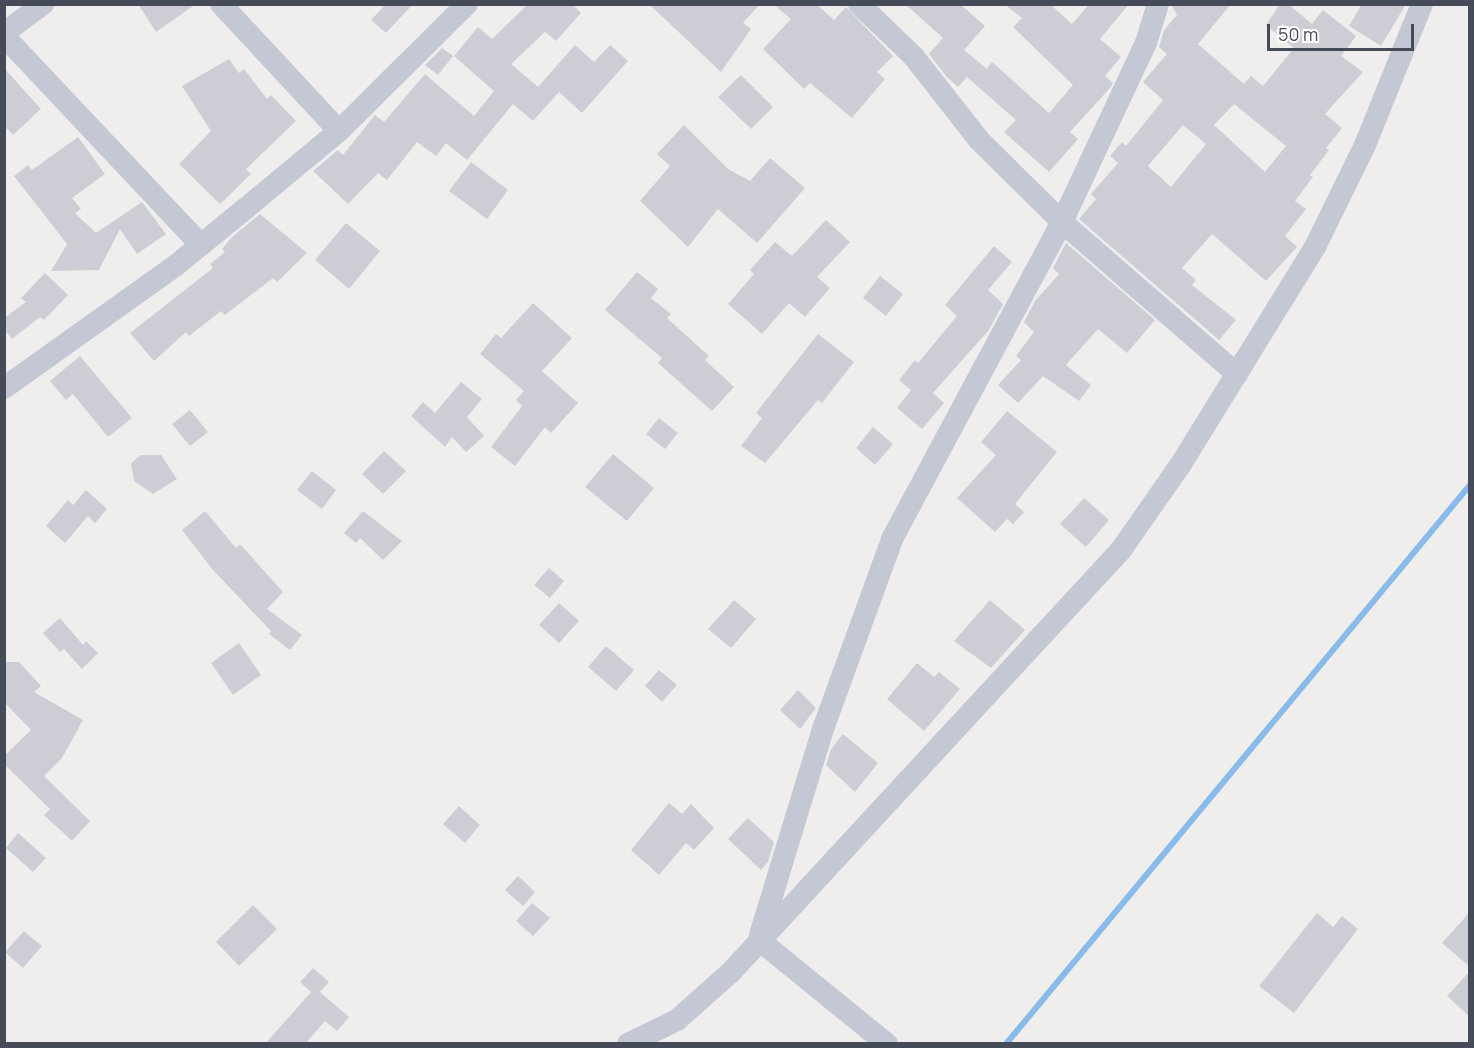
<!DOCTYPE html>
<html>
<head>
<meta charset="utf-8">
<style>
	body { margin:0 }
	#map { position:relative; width:1474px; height:1048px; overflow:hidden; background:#f0eeed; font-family:Manrope,sans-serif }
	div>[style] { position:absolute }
	.stream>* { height:6px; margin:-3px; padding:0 3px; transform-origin:3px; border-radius:3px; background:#89bbea }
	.building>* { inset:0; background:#cdced5 }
	.minor>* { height:22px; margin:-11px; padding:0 11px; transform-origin:11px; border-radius:11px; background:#c4c8d4 }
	span { translate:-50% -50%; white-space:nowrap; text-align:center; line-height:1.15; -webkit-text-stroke:4.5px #fff; paint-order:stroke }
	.frame { position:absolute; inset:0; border:6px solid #464b5a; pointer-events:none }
	.scale { position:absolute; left:1267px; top:24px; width:147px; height:27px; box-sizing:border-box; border:3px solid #464b5a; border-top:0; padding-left:8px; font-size:18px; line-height:21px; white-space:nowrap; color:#464b5a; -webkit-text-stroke:4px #fff; paint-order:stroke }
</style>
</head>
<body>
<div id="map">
	<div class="stream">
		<div style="left:1006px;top:1044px;width:726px;rotate:-50.31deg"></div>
	</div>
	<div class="building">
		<div style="clip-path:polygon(138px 4px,196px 4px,156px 32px)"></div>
		<div style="clip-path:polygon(386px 4px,413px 4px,386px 33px,371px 20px)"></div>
		<div style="clip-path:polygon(528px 4px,572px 4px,581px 13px,556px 41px,545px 32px,511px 64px,538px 87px,575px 45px,594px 62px,610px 45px,628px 61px,582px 113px,559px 92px,533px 121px,513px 104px,467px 160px,446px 143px,436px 156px,417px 142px,387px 180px,378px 173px,348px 204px,313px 171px,338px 150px,343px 155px,375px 115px,384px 122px,425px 74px,474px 116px,494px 91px,454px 56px,478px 27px,492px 39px)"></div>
		<div style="clip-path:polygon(649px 4px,760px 4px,743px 23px,751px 29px,721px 72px)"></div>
		<div style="clip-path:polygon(773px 4px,816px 4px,834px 20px,846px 7px,893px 56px,877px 72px,885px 79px,852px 118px,810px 83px,804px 89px,763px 49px,791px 19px)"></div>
		<div style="clip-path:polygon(905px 4px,960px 4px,985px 26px,964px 50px,987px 69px,992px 62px,1049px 113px,1073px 85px,1013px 27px,1022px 18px,1004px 4px,1050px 4px,1072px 24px,1089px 4px,1129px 4px,1100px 39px,1121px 57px,1105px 76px,1113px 83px,1110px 88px,1070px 132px,1078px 139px,1049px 172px,1004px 132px,1016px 120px,967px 77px,958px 87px,947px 77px,929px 54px,943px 38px)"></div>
		<div style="clip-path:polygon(evenodd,1171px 4px,1231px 4px,1198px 44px,1244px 84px,1251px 76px,1263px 86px,1294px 48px,1266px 25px,1280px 4px,1288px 4px,1312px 24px,1323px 10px,1356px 36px,1341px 56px,1363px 72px,1325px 114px,1342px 128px,1326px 148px,1329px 150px,1310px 175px,1313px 177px,1295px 201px,1306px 209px,1285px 236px,1297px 247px,1266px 281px,1212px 234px,1182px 268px,1196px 280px,1192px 285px,1236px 320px,1219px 340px,1079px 219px,1096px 199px,1091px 194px,1118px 163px,1110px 156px,1122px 142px,1126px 146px,1163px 100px,1143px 82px,1167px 54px,1159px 47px,1164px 30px,1177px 15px,1171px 4px,1234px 104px,1286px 146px,1265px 172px,1214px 125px,1234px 104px,1171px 4px,1183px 125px,1206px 144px,1171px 187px,1148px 166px,1183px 125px)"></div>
		<div style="clip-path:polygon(1362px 4px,1406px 4px,1381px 46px,1349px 26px)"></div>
		<div style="clip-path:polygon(442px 48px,453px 56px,438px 75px,425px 65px)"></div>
		<div style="clip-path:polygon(229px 59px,239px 73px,244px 69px,267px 99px,271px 95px,296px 121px,246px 169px,251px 174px,220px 204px,179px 164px,211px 131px,182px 86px)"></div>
		<div style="clip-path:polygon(4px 68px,41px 109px,13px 135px,4px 126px)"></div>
		<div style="clip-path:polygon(741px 75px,773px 107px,751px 129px,718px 97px)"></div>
		<div style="clip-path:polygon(684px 125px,728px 169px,750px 181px,770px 158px,805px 188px,757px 243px,718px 209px,688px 247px,640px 201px,670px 166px,657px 154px)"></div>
		<div style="clip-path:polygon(78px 137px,105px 174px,72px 198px,81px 209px,75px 213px,96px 233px,142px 202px,166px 234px,137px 254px,120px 229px,99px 270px,51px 271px,67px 244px,14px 176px,28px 165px,32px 170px)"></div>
		<div style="clip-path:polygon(471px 162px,508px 190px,487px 219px,449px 191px)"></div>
		<div style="clip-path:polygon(260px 214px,307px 253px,277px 282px,273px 278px,225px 315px,221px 311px,189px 336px,186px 332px,154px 361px,130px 333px,213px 268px,210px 264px,225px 252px,222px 249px,231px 238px)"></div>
		<div style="clip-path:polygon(826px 220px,850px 242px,817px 277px,830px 288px,805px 317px,789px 303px,762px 334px,728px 304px,754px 274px,750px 270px,775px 242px,792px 256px)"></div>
		<div style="clip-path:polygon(346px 223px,380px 251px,349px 289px,315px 260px)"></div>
		<div style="clip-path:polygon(1066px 243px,1155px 320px,1127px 353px,1098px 329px,1066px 365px,1091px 385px,1079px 401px,1043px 376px,1018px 403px,998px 385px,1021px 360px,1016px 356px,1034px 332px,1024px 322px,1035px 301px,1059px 274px,1053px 268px)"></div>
		<div style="clip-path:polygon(994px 246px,1012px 262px,988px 290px,1003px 304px,989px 330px,933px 393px,944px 403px,922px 429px,897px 408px,911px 390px,899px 380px,915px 360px,918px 363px,957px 316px,945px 305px)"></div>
		<div style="clip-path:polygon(637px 272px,658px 289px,651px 298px,671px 314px,667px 318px,709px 356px,705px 360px,734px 387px,712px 411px,658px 363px,662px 358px,605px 310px)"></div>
		<div style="clip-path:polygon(45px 273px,68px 295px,44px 320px,40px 317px,12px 339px,4px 329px,4px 318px,26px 302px,21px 298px)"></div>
		<div style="clip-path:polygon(880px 276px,903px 294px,886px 316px,863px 298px)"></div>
		<div style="clip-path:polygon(533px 303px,572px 338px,542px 371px,578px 403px,551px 433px,545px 427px,515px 466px,491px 447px,522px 406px,516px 400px,524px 391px,480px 354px,496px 334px,501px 338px)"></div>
		<div style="clip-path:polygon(818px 334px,854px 362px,822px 403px,818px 400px,765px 463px,741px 446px,762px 418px,756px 413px)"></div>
		<div style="clip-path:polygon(80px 356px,132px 418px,108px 437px,73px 394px,66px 400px,50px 381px)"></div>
		<div style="clip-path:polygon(461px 382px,482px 399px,467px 417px,484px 436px,466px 452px,452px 437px,445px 447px,411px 416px,423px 402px,435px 413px)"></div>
		<div style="clip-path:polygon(190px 410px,208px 432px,190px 446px,172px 424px)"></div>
		<div style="clip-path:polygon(1007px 411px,1057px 452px,1015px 504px,1024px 512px,1013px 524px,1007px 519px,995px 532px,957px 498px,996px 455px,981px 442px)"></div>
		<div style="clip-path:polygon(659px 418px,678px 433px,665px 449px,646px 434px)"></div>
		<div style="clip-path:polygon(873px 427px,893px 444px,875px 465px,856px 448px)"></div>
		<div style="clip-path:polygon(384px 451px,406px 471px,383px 494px,362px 474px)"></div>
		<div style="clip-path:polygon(613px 454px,654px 488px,627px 521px,585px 487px)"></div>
		<div style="clip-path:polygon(141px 455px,161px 455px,177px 479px,153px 494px,134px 481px,131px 463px)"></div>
		<div style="clip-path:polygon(312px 471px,336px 490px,322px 509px,297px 490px)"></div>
		<div style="clip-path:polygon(86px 490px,107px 509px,95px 523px,88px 516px,65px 543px,46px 526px,68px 500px,73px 505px)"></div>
		<div style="clip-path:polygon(1084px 498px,1109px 520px,1086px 547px,1060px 524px)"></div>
		<div style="clip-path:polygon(205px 511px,236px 548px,240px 544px,283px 592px,267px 609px,302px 635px,290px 650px,269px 634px,271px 631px,213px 570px,182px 530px)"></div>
		<div style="clip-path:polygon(363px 511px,402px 541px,383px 560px,360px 538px,356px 543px,344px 533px)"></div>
		<div style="clip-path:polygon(549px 568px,564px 581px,550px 598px,534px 585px)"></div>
		<div style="clip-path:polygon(734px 600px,756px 619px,731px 648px,708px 629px)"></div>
		<div style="clip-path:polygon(990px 600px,1025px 630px,991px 668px,954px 641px)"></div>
		<div style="clip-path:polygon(559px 603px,579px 621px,559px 643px,539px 625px)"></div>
		<div style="clip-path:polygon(60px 618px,83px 645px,86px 641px,98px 653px,82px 669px,64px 649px,60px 652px,43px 633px)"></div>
		<div style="clip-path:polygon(239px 643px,261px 675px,233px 695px,211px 663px)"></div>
		<div style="clip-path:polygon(606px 646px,634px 670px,616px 691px,588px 667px)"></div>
		<div style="clip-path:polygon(4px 662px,19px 662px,41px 686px,34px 692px,83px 720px,62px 758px,44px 776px,90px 821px,72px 841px,44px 815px,50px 809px,4px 764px,4px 756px,31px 730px,4px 702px)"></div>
		<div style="clip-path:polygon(917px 663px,934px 677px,939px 672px,960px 689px,924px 731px,887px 699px)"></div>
		<div style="clip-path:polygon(659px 670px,677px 685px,662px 702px,645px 686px)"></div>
		<div style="clip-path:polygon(798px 690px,816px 708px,800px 729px,780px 710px)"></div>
		<div style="clip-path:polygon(843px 734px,878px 763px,855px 792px,826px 765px,831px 749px)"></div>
		<div style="clip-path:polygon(669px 803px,682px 814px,691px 804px,714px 828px,694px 850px,686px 843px,659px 875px,631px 850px)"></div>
		<div style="clip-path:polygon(459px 806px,480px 825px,465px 843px,443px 824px)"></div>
		<div style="clip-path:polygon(748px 818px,774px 842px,768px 862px,761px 870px,728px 839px)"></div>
		<div style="clip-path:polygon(18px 833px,46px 858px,33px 872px,6px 848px)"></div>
		<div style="clip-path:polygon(518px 876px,535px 892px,523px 906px,505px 890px)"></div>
		<div style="clip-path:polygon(532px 903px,550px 918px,533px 936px,516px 921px)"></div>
		<div style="clip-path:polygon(253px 905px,277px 929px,239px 966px,216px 942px)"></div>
		<div style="clip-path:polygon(1470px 912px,1470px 967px,1442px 943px)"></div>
		<div style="clip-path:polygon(1317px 913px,1333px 927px,1342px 916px,1358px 929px,1294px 1013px,1259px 986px)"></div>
		<div style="clip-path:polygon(24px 931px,42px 946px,23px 968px,5px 952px)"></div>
		<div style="clip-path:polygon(313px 968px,329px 982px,320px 992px,349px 1017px,337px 1031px,325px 1021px,305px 1044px,265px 1044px,311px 992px,300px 982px)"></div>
		<div style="clip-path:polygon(1470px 971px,1470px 1017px,1447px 996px)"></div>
	</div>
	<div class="minor">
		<div style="left:221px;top:4px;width:173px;rotate:47.1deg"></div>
		<div style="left:859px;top:4px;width:76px;rotate:43.9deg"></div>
		<div style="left:914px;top:57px;width:105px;rotate:51.9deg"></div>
		<div style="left:979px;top:140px;width:117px;rotate:44.7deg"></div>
		<div style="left:1062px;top:222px;width:232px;rotate:41deg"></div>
		<div style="left:4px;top:33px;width:49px;rotate:-36.6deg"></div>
		<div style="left:4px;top:36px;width:287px;rotate:46.7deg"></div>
		<div style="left:4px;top:388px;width:210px;rotate:-35.5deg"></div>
		<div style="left:175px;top:266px;width:90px;rotate:-39.2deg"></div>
		<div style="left:245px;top:209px;width:122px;rotate:-39.7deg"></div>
		<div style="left:339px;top:131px;width:180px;rotate:-44.8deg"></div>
		<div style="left:760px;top:935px;width:215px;rotate:-73deg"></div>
		<div style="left:823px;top:729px;width:202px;rotate:-70deg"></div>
		<div style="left:892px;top:539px;width:360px;rotate:-61.8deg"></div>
		<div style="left:1062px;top:222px;width:198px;rotate:-64.9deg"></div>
		<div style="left:1146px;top:43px;width:41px;rotate:-72.9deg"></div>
		<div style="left:759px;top:940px;width:165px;rotate:39.1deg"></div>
		<div style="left:628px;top:1044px;width:55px;rotate:-26.1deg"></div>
		<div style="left:677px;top:1020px;width:72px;rotate:-41.6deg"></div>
		<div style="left:731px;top:972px;width:575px;rotate:-47.26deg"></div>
		<div style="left:1121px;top:550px;width:105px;rotate:-55.1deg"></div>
		<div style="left:1181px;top:464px;width:257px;rotate:-58.3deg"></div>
		<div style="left:1316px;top:245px;width:111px;rotate:-63.9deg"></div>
		<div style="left:1365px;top:145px;width:152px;rotate:-68deg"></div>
	</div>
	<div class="frame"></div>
	<div class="scale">50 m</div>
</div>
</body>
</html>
